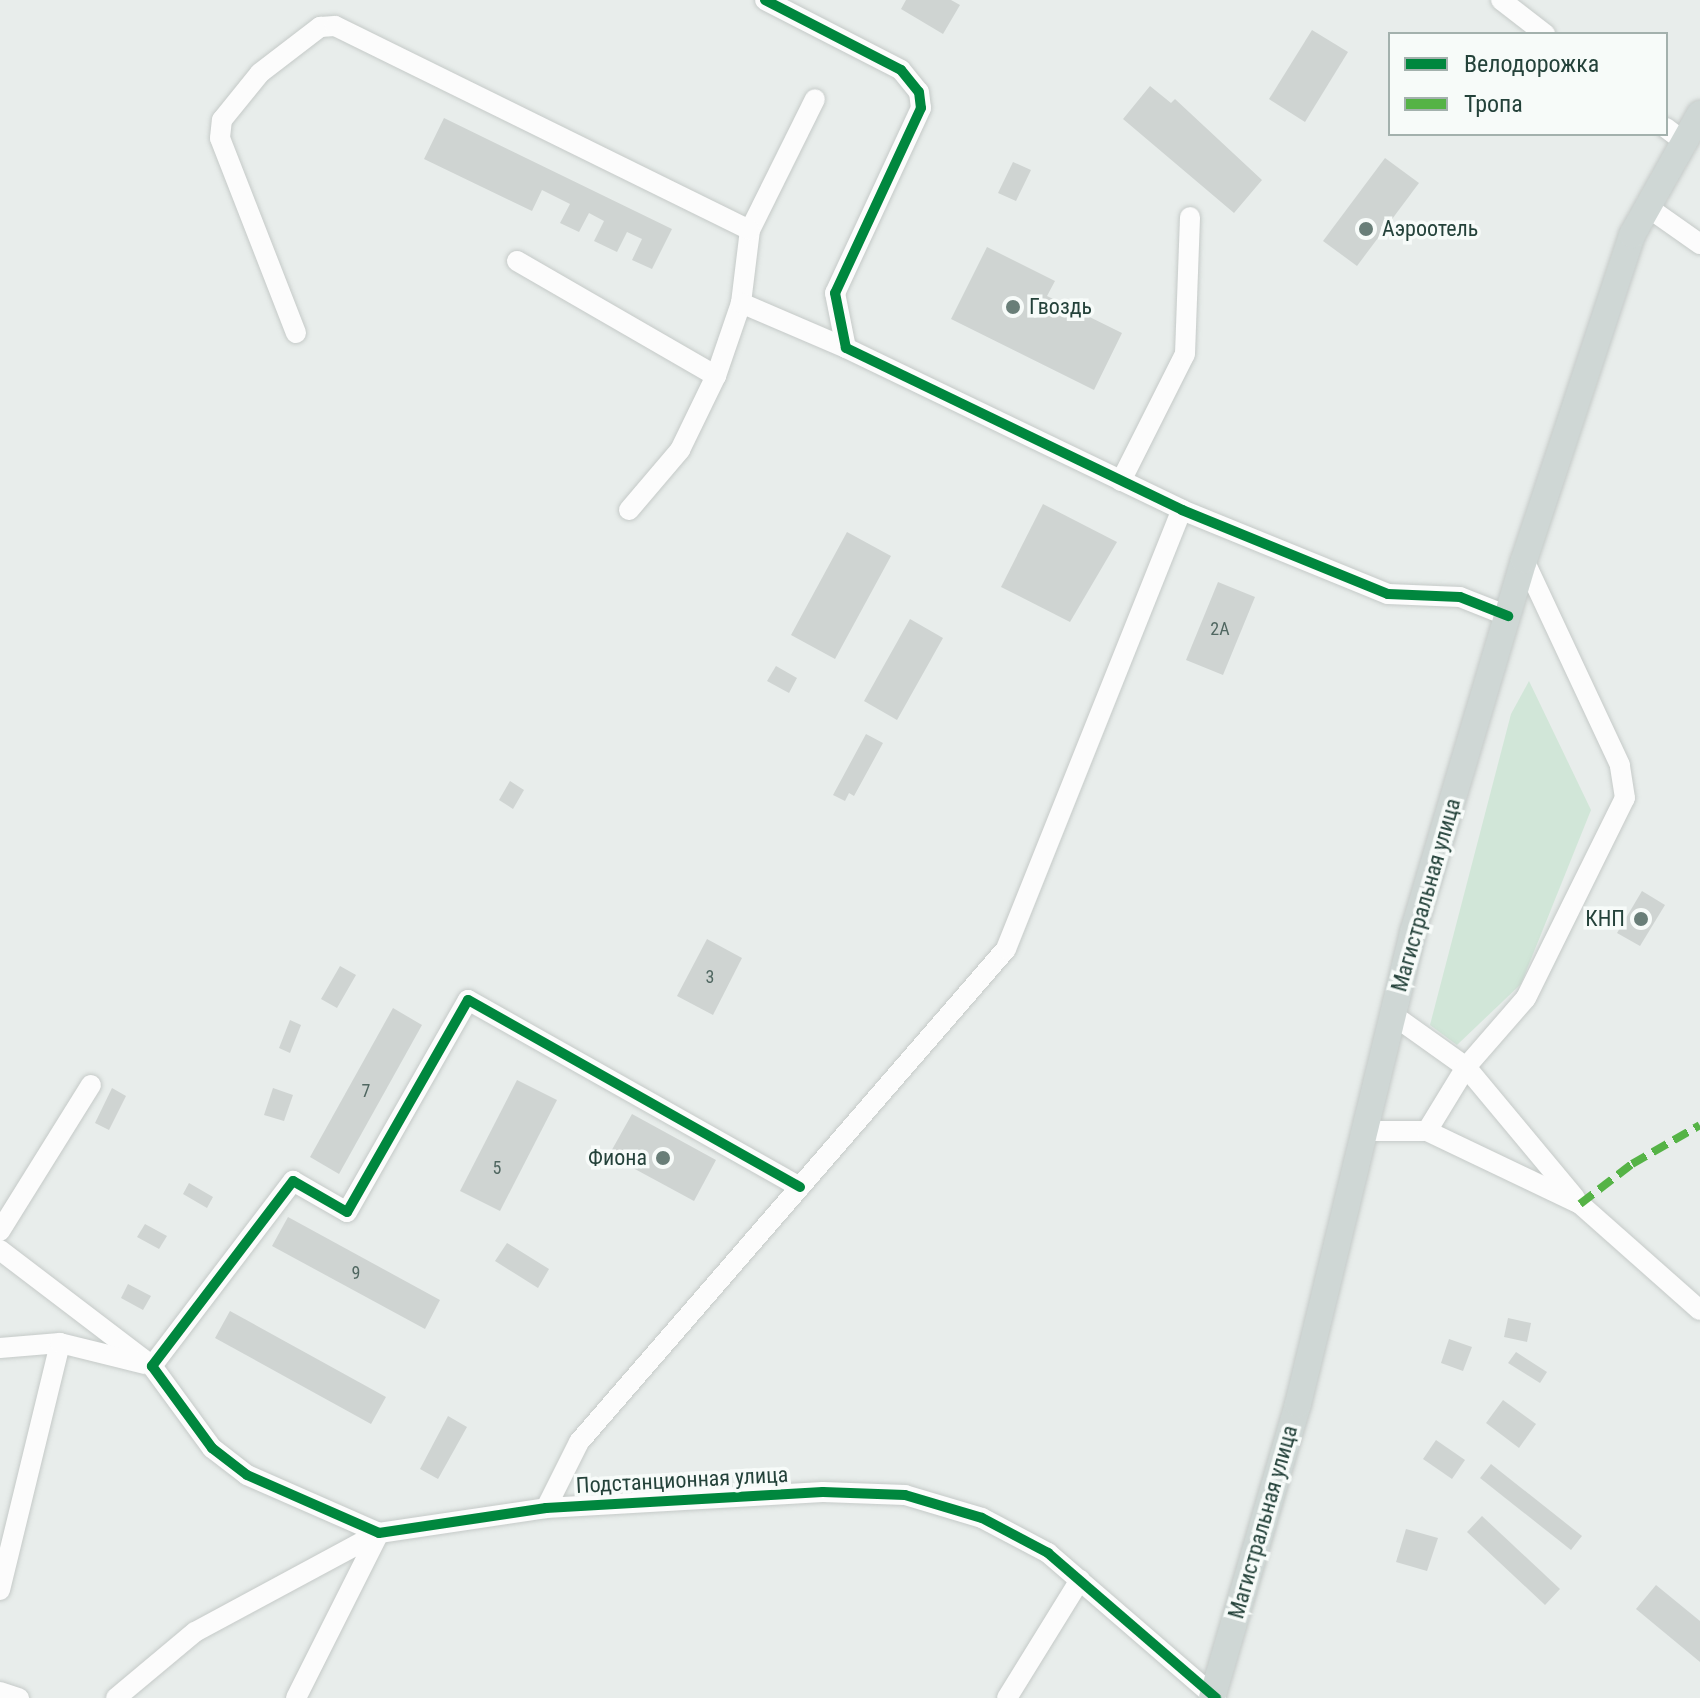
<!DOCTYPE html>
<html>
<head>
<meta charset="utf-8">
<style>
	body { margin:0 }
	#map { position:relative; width:1700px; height:1698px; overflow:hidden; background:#e8edeb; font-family:"Roboto Condensed",sans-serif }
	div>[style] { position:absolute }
	.green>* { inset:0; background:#d1e6d8 }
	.building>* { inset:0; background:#cfd4d2 }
	.roads { filter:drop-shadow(0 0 2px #c5cac8) drop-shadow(0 0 2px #c5cac8) }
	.minor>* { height:20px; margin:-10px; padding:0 10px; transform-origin:10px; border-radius:10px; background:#fcfcfc }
	.major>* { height:26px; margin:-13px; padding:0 13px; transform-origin:13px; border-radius:13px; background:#cfd7d5 }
	.quiet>* { height:8px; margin-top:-4px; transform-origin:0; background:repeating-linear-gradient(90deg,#55b346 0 16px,transparent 0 24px) }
	.cycleway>* { height:10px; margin:-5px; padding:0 5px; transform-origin:5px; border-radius:5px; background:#00873e }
	.dots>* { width:22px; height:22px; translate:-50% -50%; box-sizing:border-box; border:4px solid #f7fbf9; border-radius:50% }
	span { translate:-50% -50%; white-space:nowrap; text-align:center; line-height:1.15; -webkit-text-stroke:7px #f7fbf9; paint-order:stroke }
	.number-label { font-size:18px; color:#506761 }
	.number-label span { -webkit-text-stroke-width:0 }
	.poi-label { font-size:22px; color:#24423a }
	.left { translate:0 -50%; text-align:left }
	.right { translate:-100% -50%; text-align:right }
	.street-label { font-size:22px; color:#24423a }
	.legend { position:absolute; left:1388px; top:32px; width:280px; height:104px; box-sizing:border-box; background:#f7fbf9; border:2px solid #a3b1ad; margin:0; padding:10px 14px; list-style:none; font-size:24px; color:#24423a }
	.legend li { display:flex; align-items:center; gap:16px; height:40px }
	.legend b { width:40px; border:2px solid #a3b1ad }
</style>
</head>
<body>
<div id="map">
	<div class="green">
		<div style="clip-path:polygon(1529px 681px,1591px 810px,1521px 984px,1457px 1045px,1430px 1025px,1511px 714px)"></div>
	</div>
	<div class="building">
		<div style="clip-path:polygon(906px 0,951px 0,960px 5px,943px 34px,901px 9px)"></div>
		<div style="clip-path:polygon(1312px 30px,1348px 52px,1305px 122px,1269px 99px)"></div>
		<div style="clip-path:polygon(1150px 86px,1171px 103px,1175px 99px,1262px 180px,1234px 213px,1123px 119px)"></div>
		<div style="clip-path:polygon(444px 118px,672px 229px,652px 269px,632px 260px,642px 239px,627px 232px,617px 252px,594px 241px,604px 221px,589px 213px,579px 232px,560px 223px,570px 204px,542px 190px,532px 211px,424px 159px)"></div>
		<div style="clip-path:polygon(1385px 158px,1419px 183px,1357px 266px,1323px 241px)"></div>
		<div style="clip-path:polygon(1013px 162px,1031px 170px,1016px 201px,998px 193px)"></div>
		<div style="clip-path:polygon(987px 247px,1055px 281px,1047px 296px,1122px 333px,1094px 390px,951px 319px)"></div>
		<div style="clip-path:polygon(1043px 504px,1117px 542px,1070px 622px,1001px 587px)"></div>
		<div style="clip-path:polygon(847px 532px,891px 556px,835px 659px,791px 635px)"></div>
		<div style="clip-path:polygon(1218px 582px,1255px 597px,1223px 675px,1186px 660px)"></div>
		<div style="clip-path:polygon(910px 619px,943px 638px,897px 720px,864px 701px)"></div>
		<div style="clip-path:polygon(776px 666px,797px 678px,789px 693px,767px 681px)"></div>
		<div style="clip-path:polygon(866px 734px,883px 743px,854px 796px,849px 793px,845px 801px,833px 795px)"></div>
		<div style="clip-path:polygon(510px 781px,524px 790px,513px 809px,499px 800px)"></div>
		<div style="clip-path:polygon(1642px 891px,1665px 905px,1640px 946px,1617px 933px)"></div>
		<div style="clip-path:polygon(707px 939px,742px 958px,713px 1015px,677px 996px)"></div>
		<div style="clip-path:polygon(340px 966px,356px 975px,337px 1008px,321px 999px)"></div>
		<div style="clip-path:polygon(393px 1008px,422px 1025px,339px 1174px,310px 1157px)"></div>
		<div style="clip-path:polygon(290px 1020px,301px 1025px,290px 1053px,279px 1048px)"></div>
		<div style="clip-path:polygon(517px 1080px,557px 1100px,500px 1211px,460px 1191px)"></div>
		<div style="clip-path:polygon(112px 1088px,126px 1096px,109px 1130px,95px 1123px)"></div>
		<div style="clip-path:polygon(273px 1088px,293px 1095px,284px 1121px,264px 1115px)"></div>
		<div style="clip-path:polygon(632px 1114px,716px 1160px,694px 1201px,609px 1155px)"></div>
		<div style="clip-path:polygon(189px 1183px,213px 1197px,207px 1208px,183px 1194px)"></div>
		<div style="clip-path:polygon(288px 1217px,440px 1300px,425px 1329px,272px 1246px)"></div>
		<div style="clip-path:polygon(145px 1224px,167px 1236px,159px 1249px,137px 1237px)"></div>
		<div style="clip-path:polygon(507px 1243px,549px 1269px,538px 1288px,495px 1261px)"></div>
		<div style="clip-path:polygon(128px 1284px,151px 1296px,143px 1310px,121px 1298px)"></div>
		<div style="clip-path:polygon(230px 1311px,386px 1397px,371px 1424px,215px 1338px)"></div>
		<div style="clip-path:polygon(1508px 1318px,1531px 1323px,1527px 1342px,1504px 1337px)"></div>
		<div style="clip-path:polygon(1449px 1339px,1472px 1347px,1463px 1371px,1441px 1363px)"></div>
		<div style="clip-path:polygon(1516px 1352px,1547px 1372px,1540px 1383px,1508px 1363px)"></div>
		<div style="clip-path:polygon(1503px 1400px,1536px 1424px,1519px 1448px,1486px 1423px)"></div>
		<div style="clip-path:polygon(448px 1416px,467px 1427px,438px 1479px,420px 1469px)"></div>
		<div style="clip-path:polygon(1436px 1440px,1465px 1460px,1452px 1479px,1423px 1459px)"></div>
		<div style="clip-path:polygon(1491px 1464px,1582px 1536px,1571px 1550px,1480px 1478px)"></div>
		<div style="clip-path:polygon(1482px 1516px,1560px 1589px,1545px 1605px,1467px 1532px)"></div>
		<div style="clip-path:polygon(1406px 1529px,1438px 1538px,1427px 1571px,1396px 1562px)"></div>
		<div style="clip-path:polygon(1656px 1585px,1700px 1621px,1700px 1662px,1636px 1609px)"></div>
	</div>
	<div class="roads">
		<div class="minor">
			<div style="left:765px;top:0;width:153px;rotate:27.2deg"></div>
			<div style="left:901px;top:70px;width:28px;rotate:51deg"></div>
			<div style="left:919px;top:92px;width:16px;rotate:83deg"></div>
			<div style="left:921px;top:108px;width:204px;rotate:114.9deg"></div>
			<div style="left:835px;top:293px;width:56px;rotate:78.7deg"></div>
			<div style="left:846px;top:348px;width:373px;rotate:25.7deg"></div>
			<div style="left:1182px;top:510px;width:222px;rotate:22.2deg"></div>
			<div style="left:1388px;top:594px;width:72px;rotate:2.4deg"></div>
			<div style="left:1460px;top:597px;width:52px;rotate:21.6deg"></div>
			<div style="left:1501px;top:0;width:56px;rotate:37.7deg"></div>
			<div style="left:1666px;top:128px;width:21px;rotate:37deg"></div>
			<div style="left:1646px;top:206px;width:66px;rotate:35.1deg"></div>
			<div style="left:517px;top:261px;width:230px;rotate:30deg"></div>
			<div style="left:741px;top:303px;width:74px;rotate:-83deg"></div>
			<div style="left:750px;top:230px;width:146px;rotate:-63.6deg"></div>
			<div style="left:296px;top:333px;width:209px;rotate:-111.3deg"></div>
			<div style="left:220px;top:138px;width:18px;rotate:-84deg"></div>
			<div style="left:222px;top:120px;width:60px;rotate:-51deg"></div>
			<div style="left:260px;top:73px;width:76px;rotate:-37.5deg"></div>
			<div style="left:320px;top:27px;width:15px;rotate:-4deg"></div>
			<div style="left:335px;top:26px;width:462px;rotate:26.2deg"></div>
			<div style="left:1121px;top:481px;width:142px;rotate:-63.3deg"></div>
			<div style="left:1185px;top:354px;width:137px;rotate:-87.9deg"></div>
			<div style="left:629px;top:510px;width:79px;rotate:-49.6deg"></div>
			<div style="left:680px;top:450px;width:82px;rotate:-64.1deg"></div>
			<div style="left:716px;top:376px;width:77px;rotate:-71.1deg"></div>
			<div style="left:741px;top:303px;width:114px;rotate:23.2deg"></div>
			<div style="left:1393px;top:1015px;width:90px;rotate:35.5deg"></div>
			<div style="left:1466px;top:1067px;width:170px;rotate:50.2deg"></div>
			<div style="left:1364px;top:1131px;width:63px"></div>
			<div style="left:1427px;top:1131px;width:170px;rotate:25.5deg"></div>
			<div style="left:1580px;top:1204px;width:160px;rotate:41.5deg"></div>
			<div style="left:1427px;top:1131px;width:75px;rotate:-58.6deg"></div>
			<div style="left:1466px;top:1067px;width:91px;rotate:-49deg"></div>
			<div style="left:1526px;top:998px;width:223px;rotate:-63.7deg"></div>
			<div style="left:1625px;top:798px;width:33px;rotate:-99deg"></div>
			<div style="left:1620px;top:765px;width:226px;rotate:-115.1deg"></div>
			<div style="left:0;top:1231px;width:172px;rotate:-58.1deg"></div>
			<div style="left:0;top:1250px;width:191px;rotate:37.3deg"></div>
			<div style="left:152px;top:1366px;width:102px;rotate:53.8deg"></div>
			<div style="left:212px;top:1448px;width:44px;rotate:37.6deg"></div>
			<div style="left:247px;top:1475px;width:144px;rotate:23.7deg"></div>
			<div style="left:379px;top:1533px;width:169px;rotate:-8.5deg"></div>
			<div style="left:546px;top:1508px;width:277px;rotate:-3.3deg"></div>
			<div style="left:823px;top:1492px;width:82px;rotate:2.1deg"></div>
			<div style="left:905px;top:1495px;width:80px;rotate:16.6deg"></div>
			<div style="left:982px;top:1518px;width:75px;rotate:27.9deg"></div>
			<div style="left:1048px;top:1553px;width:222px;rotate:40.8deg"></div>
			<div style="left:0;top:1348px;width:60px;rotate:-4.8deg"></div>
			<div style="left:152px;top:1366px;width:233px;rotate:-52.7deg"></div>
			<div style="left:293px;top:1181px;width:62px;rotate:29.9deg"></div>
			<div style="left:347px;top:1212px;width:244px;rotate:-60.3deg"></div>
			<div style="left:468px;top:1000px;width:381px;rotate:29.4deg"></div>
			<div style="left:546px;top:1508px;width:74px;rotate:-63.4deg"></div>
			<div style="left:579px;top:1442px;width:652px;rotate:-49.1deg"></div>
			<div style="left:1006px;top:949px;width:473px;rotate:-68.2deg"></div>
			<div style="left:0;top:1590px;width:254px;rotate:-76.3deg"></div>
			<div style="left:60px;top:1343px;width:88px;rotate:13.9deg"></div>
			<div style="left:0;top:1692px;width:20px;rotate:18deg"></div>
			<div style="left:116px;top:1698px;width:103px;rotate:-39.9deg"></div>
			<div style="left:195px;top:1632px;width:209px;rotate:-28.3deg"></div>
			<div style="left:296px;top:1698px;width:185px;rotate:-63.3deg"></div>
			<div style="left:1007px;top:1698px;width:139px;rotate:-58.3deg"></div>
		</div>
		<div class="major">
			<div style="left:1212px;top:1698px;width:306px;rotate:-73.7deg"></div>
			<div style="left:1298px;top:1404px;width:486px;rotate:-76.3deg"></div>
			<div style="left:1413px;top:932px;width:388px;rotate:-73.4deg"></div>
			<div style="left:1524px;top:560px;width:342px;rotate:-71.6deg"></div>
			<div style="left:1632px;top:235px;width:139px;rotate:-60.7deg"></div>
		</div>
	</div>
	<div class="quiet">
		<div style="left:1580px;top:1204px;width:66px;rotate:-37.6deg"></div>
		<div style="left:1632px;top:1164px;width:78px;rotate:-29.8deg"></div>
	</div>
	<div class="cycleway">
		<div style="left:765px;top:0;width:153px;rotate:27.2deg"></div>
		<div style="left:901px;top:70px;width:28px;rotate:51deg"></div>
		<div style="left:919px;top:92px;width:16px;rotate:83deg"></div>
		<div style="left:921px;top:108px;width:204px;rotate:114.9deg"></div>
		<div style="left:835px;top:293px;width:56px;rotate:78.7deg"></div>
		<div style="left:846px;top:348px;width:373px;rotate:25.7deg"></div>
		<div style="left:1182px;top:510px;width:222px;rotate:22.2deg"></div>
		<div style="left:1388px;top:594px;width:72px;rotate:2.4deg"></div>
		<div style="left:1460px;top:597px;width:52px;rotate:21.6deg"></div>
		<div style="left:800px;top:1187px;width:381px;rotate:-150.6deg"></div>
		<div style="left:468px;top:1000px;width:244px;rotate:119.7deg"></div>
		<div style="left:347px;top:1212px;width:62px;rotate:-150.1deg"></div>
		<div style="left:293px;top:1181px;width:233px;rotate:127.3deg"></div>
		<div style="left:152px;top:1366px;width:102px;rotate:53.8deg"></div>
		<div style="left:212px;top:1448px;width:44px;rotate:37.6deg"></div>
		<div style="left:247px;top:1475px;width:144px;rotate:23.7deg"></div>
		<div style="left:379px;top:1533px;width:169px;rotate:-8.5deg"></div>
		<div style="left:546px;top:1508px;width:277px;rotate:-3.3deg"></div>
		<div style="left:823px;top:1492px;width:82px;rotate:2.1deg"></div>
		<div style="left:905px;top:1495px;width:80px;rotate:16.6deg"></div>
		<div style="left:982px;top:1518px;width:75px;rotate:27.9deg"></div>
		<div style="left:1048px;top:1553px;width:222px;rotate:40.8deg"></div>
	</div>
	<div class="dots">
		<div style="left:1366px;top:229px;background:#697e78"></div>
		<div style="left:1013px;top:307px;background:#697e78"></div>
		<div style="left:1641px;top:919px;background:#697e78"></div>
		<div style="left:663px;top:1158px;background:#697e78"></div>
	</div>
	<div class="number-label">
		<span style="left:1220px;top:629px">2А</span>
		<span style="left:710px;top:977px">3</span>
		<span style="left:366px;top:1091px">7</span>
		<span style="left:497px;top:1168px">5</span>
		<span style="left:356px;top:1273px">9</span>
	</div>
	<div class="poi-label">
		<span class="left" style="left:1382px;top:229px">Аэроотель</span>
		<span class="left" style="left:1029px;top:307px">Гвоздь</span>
		<span class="right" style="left:1625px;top:919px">КНП</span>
		<span class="right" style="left:647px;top:1158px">Фиона</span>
	</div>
	<div class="street-label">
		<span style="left:1426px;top:895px;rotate:-74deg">Магистральная улица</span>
		<span style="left:682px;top:1480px;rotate:-3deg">Подстанционная улица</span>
		<span style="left:1263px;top:1522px;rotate:-74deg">Магистральная улица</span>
	</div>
	<ul class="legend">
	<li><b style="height:10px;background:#00873e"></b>Велодорожка</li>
	<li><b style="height:10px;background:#55b346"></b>Тропа</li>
	</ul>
</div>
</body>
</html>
